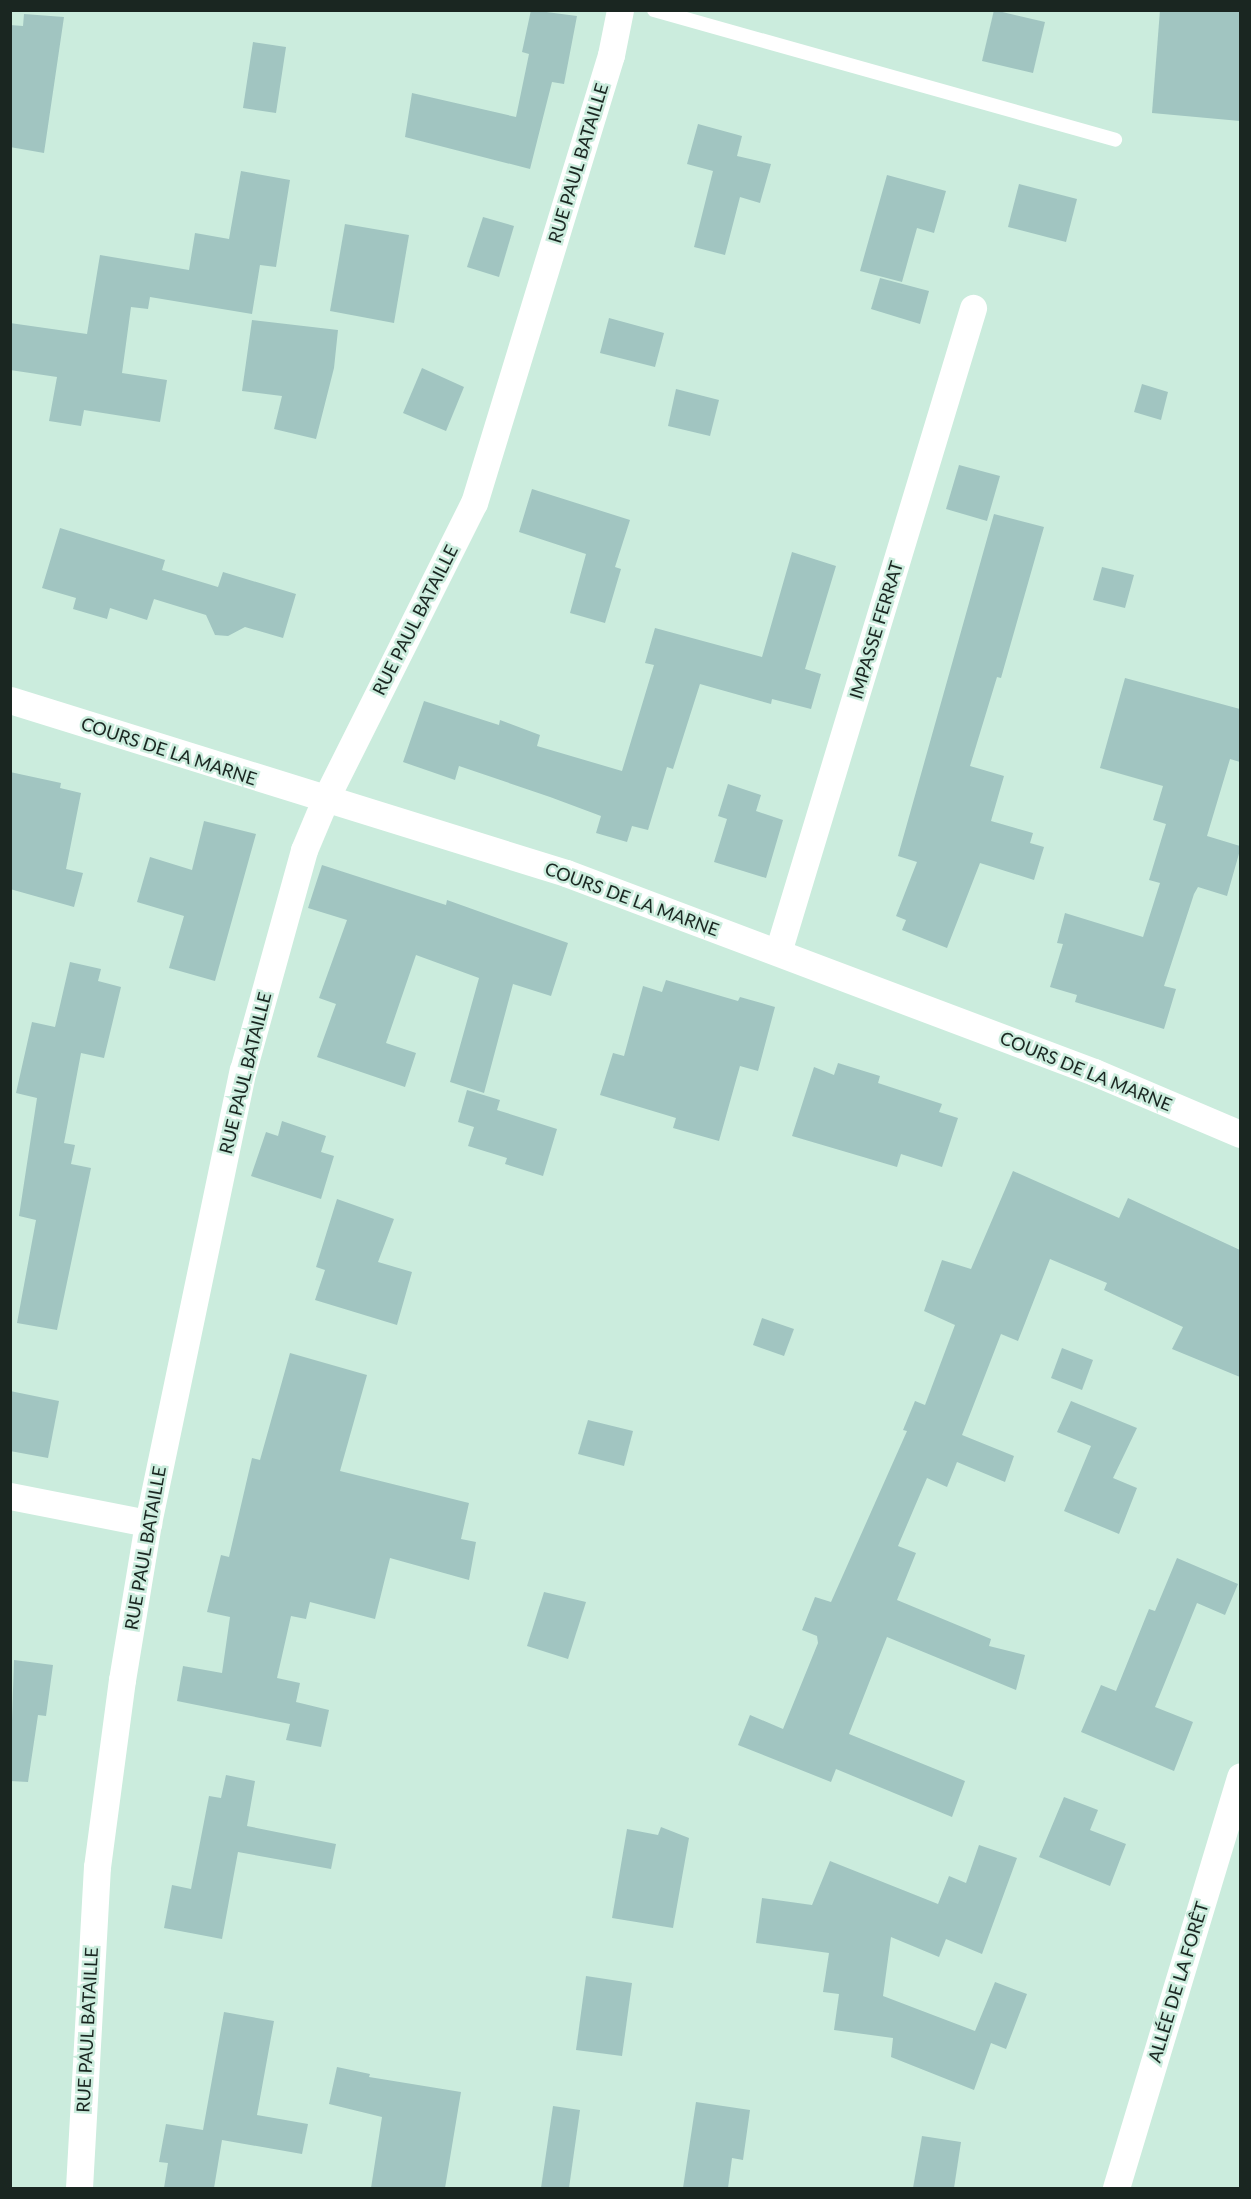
<!DOCTYPE html>
<html>
<head>
<meta charset="utf-8">
<style>
	body { margin:0 }
	#map { position:relative; width:1251px; height:2199px; overflow:hidden; background:#cbecdd; font-family:Lato,sans-serif }
	div>[style] { position:absolute }
	.building>* { inset:0; background:#a1c5c1 }
	.service>* { height:14px; margin:-7px; padding:0 7px; transform-origin:7px; border-radius:7px; background:#fff }
	.minor>* { height:27px; margin:-13.5px; padding:0 13.5px; transform-origin:13.5px; border-radius:13.5px; background:#fff }
	span { translate:-50% -50%; white-space:nowrap; text-align:center; line-height:1.15; -webkit-text-stroke:5px #cbecdd; paint-order:stroke }
	.street-label { font-size:18px; color:#1a2621 }
	.frame { position:absolute; inset:0; border:12px solid #1a2621; pointer-events:none }
</style>
</head>
<body>
<div id="map">
	<div class="building">
		<div style="clip-path:polygon(531px 10px,577px 16px,564px 84px,552px 82px,530px 169px,405px 137px,412px 93px,516px 117px,529px 54px,522px 52px)"></div>
		<div style="clip-path:polygon(994px 10px,1045px 22px,1033px 73px,982px 61px)"></div>
		<div style="clip-path:polygon(1160px 10px,1240px 10px,1240px 121px,1152px 113px)"></div>
		<div style="clip-path:polygon(24px 14px,64px 17px,44px 153px,10px 147px,10px 25px,23px 26px)"></div>
		<div style="clip-path:polygon(253px 42px,286px 47px,276px 113px,243px 108px)"></div>
		<div style="clip-path:polygon(698px 124px,742px 136px,737px 156px,771px 164px,760px 203px,740px 197px,725px 255px,694px 247px,713px 171px,687px 164px)"></div>
		<div style="clip-path:polygon(241px 171px,290px 180px,276px 267px,260px 265px,252px 314px,150px 297px,148px 309px,131px 307px,122px 373px,167px 380px,160px 422px,84px 410px,81px 426px,49px 421px,57px 377px,10px 370px,10px 323px,87px 334px,100px 255px,189px 270px,195px 233px,229px 239px)"></div>
		<div style="clip-path:polygon(887px 175px,946px 191px,934px 233px,917px 228px,902px 282px,860px 271px)"></div>
		<div style="clip-path:polygon(1019px 184px,1077px 199px,1066px 242px,1008px 227px)"></div>
		<div style="clip-path:polygon(483px 217px,514px 226px,499px 277px,467px 267px)"></div>
		<div style="clip-path:polygon(345px 224px,409px 235px,394px 323px,330px 311px)"></div>
		<div style="clip-path:polygon(880px 278px,929px 291px,920px 324px,871px 309px)"></div>
		<div style="clip-path:polygon(609px 318px,664px 333px,655px 367px,600px 353px)"></div>
		<div style="clip-path:polygon(252px 320px,338px 330px,334px 368px,316px 439px,274px 429px,282px 396px,242px 391px)"></div>
		<div style="clip-path:polygon(422px 368px,464px 387px,446px 431px,403px 413px)"></div>
		<div style="clip-path:polygon(1142px 384px,1168px 392px,1161px 420px,1134px 412px)"></div>
		<div style="clip-path:polygon(676px 389px,719px 400px,710px 436px,668px 426px)"></div>
		<div style="clip-path:polygon(959px 465px,1000px 476px,987px 521px,946px 509px)"></div>
		<div style="clip-path:polygon(532px 489px,630px 520px,615px 567px,621px 569px,605px 623px,570px 613px,586px 554px,519px 532px)"></div>
		<div style="clip-path:polygon(994px 514px,1044px 527px,1001px 678px,997px 677px,970px 766px,1004px 776px,991px 821px,1033px 833px,1030px 843px,1044px 847px,1034px 880px,980px 863px,947px 948px,902px 930px,906px 920px,896px 916px,917px 862px,898px 856px)"></div>
		<div style="clip-path:polygon(60px 528px,165px 560px,162px 570px,218px 587px,223px 572px,296px 594px,283px 638px,245px 627px,228px 636px,215px 635px,206px 615px,154px 599px,147px 620px,110px 608px,107px 619px,73px 609px,76px 598px,42px 588px)"></div>
		<div style="clip-path:polygon(792px 552px,836px 566px,805px 669px,821px 674px,811px 709px,772px 699px,771px 704px,700px 684px,673px 769px,667px 767px,648px 830px,632px 826px,627px 842px,596px 833px,601px 816px,550px 797px,459px 766px,455px 780px,403px 762px,424px 701px,499px 725px,500px 720px,540px 735px,537px 746px,622px 771px,654px 665px,645px 663px,655px 628px,762px 657px)"></div>
		<div style="clip-path:polygon(1102px 567px,1134px 575px,1125px 608px,1093px 600px)"></div>
		<div style="clip-path:polygon(1125px 678px,1240px 709px,1240px 762px,1230px 759px,1207px 836px,1240px 846px,1240px 850px,1227px 896px,1198px 887px,1194px 894px,1164px 986px,1176px 989px,1164px 1029px,1075px 1002px,1077px 995px,1050px 987px,1063px 944px,1057px 943px,1065px 913px,1143px 937px,1160px 883px,1149px 880px,1166px 824px,1153px 820px,1163px 786px,1100px 768px)"></div>
		<div style="clip-path:polygon(10px 772px,61px 783px,60px 788px,81px 793px,66px 869px,83px 873px,74px 907px,10px 889px)"></div>
		<div style="clip-path:polygon(728px 784px,761px 795px,756px 811px,783px 820px,766px 878px,714px 862px,727px 819px,718px 816px)"></div>
		<div style="clip-path:polygon(204px 821px,256px 834px,215px 981px,169px 968px,184px 916px,137px 902px,150px 857px,192px 870px)"></div>
		<div style="clip-path:polygon(322px 865px,446px 905px,447px 900px,568px 943px,551px 996px,513px 984px,484px 1093px,450px 1082px,479px 978px,416px 955px,386px 1043px,416px 1053px,405px 1087px,317px 1057px,336px 1004px,319px 998px,347px 920px,308px 908px)"></div>
		<div style="clip-path:polygon(70px 962px,101px 969px,98px 981px,121px 987px,104px 1058px,81px 1053px,64px 1143px,75px 1145px,71px 1164px,91px 1168px,57px 1330px,17px 1323px,36px 1220px,19px 1216px,37px 1098px,16px 1093px,32px 1022px,55px 1027px)"></div>
		<div style="clip-path:polygon(666px 980px,738px 1001px,740px 997px,775px 1007px,758px 1071px,740px 1066px,719px 1141px,673px 1128px,676px 1118px,600px 1095px,613px 1053px,624px 1056px,643px 986px,662px 992px)"></div>
		<div style="clip-path:polygon(838px 1063px,880px 1076px,878px 1083px,942px 1104px,939px 1112px,958px 1118px,942px 1167px,901px 1154px,897px 1167px,792px 1136px,814px 1067px,834px 1075px)"></div>
		<div style="clip-path:polygon(467px 1090px,500px 1100px,497px 1110px,557px 1129px,543px 1176px,505px 1164px,507px 1158px,468px 1146px,474px 1127px,458px 1122px)"></div>
		<div style="clip-path:polygon(282px 1121px,326px 1136px,321px 1152px,334px 1156px,321px 1199px,251px 1176px,266px 1132px,278px 1136px)"></div>
		<div style="clip-path:polygon(1013px 1171px,1119px 1218px,1128px 1198px,1240px 1250px,1240px 1377px,1172px 1349px,1183px 1327px,1104px 1290px,1107px 1283px,1050px 1259px,1018px 1341px,1001px 1334px,962px 1435px,1014px 1456px,1005px 1482px,957px 1462px,947px 1487px,927px 1478px,898px 1546px,916px 1553px,897px 1600px,991px 1639px,989px 1646px,1025px 1655px,1016px 1690px,887px 1637px,849px 1734px,965px 1781px,952px 1817px,836px 1769px,831px 1782px,738px 1745px,750px 1715px,783px 1729px,818px 1643px,817px 1636px,802px 1630px,815px 1597px,831px 1602px,907px 1431px,903px 1430px,915px 1401px,925px 1405px,955px 1325px,924px 1311px,942px 1260px,971px 1269px)"></div>
		<div style="clip-path:polygon(337px 1199px,394px 1219px,378px 1262px,412px 1272px,397px 1325px,315px 1300px,325px 1270px,316px 1267px)"></div>
		<div style="clip-path:polygon(762px 1318px,794px 1329px,784px 1356px,753px 1345px)"></div>
		<div style="clip-path:polygon(1062px 1348px,1093px 1360px,1082px 1390px,1051px 1378px)"></div>
		<div style="clip-path:polygon(290px 1353px,367px 1375px,340px 1471px,469px 1503px,461px 1539px,476px 1542px,469px 1580px,390px 1558px,375px 1619px,310px 1602px,306px 1619px,291px 1616px,277px 1678px,300px 1683px,296px 1702px,329px 1710px,321px 1747px,286px 1740px,290px 1724px,177px 1701px,183px 1666px,222px 1673px,230px 1617px,207px 1612px,221px 1555px,229px 1557px,252px 1458px,260px 1460px)"></div>
		<div style="clip-path:polygon(10px 1391px,59px 1401px,48px 1458px,10px 1451px)"></div>
		<div style="clip-path:polygon(1071px 1401px,1137px 1428px,1113px 1478px,1137px 1488px,1119px 1534px,1064px 1511px,1091px 1446px,1057px 1432px)"></div>
		<div style="clip-path:polygon(588px 1420px,633px 1431px,624px 1466px,578px 1454px)"></div>
		<div style="clip-path:polygon(1177px 1558px,1238px 1584px,1225px 1615px,1197px 1603px,1155px 1707px,1193px 1722px,1174px 1771px,1081px 1732px,1101px 1685px,1116px 1691px,1149px 1609px,1155px 1611px)"></div>
		<div style="clip-path:polygon(544px 1592px,586px 1602px,568px 1659px,527px 1646px)"></div>
		<div style="clip-path:polygon(14px 1660px,53px 1665px,46px 1716px,38px 1715px,28px 1782px,10px 1781px)"></div>
		<div style="clip-path:polygon(226px 1775px,255px 1781px,247px 1826px,336px 1844px,331px 1869px,238px 1852px,222px 1939px,164px 1928px,172px 1885px,191px 1889px,209px 1796px,221px 1798px)"></div>
		<div style="clip-path:polygon(1064px 1797px,1098px 1810px,1090px 1830px,1126px 1844px,1110px 1886px,1039px 1857px)"></div>
		<div style="clip-path:polygon(661px 1827px,689px 1838px,673px 1928px,612px 1918px,627px 1829px,658px 1835px)"></div>
		<div style="clip-path:polygon(979px 1845px,1017px 1858px,982px 1954px,946px 1939px,939px 1957px,891px 1937px,883px 1996px,975px 2031px,995px 1982px,1027px 1994px,1006px 2049px,991px 2043px,974px 2090px,891px 2057px,893px 2038px,834px 2030px,839px 1994px,823px 1992px,829px 1953px,756px 1943px,762px 1898px,812px 1905px,830px 1861px,938px 1904px,949px 1876px,966px 1883px)"></div>
		<div style="clip-path:polygon(586px 1976px,632px 1983px,622px 2056px,576px 2050px)"></div>
		<div style="clip-path:polygon(224px 2012px,274px 2021px,257px 2115px,308px 2124px,302px 2154px,222px 2140px,214px 2188px,164px 2188px,168px 2163px,159px 2162px,166px 2124px,203px 2130px)"></div>
		<div style="clip-path:polygon(337px 2067px,370px 2074px,369px 2077px,461px 2092px,445px 2188px,371px 2188px,382px 2117px,329px 2104px)"></div>
		<div style="clip-path:polygon(696px 2102px,750px 2110px,743px 2160px,732px 2158px,728px 2188px,683px 2188px)"></div>
		<div style="clip-path:polygon(553px 2106px,580px 2110px,569px 2188px,541px 2188px)"></div>
		<div style="clip-path:polygon(922px 2136px,961px 2142px,954px 2188px,913px 2188px)"></div>
	</div>
	<div class="service">
		<div style="left:654px;top:10px;width:479px;rotate:15.7deg"></div>
	</div>
	<div class="minor">
		<div style="left:10px;top:700px;width:582px;rotate:17.28deg"></div>
		<div style="left:566px;top:873px;width:564px;rotate:20.65deg"></div>
		<div style="left:1094px;top:1072px;width:159px;rotate:23deg"></div>
		<div style="left:778px;top:952px;width:673px;rotate:-73.15deg"></div>
		<div style="left:10px;top:1496px;width:141px;rotate:11.1deg"></div>
		<div style="left:79px;top:2188px;width:322px;rotate:-86.8deg"></div>
		<div style="left:97px;top:1867px;width:189px;rotate:-82.4deg"></div>
		<div style="left:122px;top:1680px;width:159px;rotate:-80.6deg"></div>
		<div style="left:148px;top:1523px;width:463px;rotate:-78.2deg"></div>
		<div style="left:243px;top:1070px;width:228px;rotate:-74.5deg"></div>
		<div style="left:304px;top:850px;width:54px;rotate:-67.2deg"></div>
		<div style="left:325px;top:800px;width:332px;rotate:-63.4deg"></div>
		<div style="left:474px;top:503px;width:468px;rotate:-73deg"></div>
		<div style="left:611px;top:55px;width:46px;rotate:-78.7deg"></div>
		<div style="left:1116px;top:2188px;width:430px;rotate:-73.2deg"></div>
	</div>
	<div class="street-label">
		<span style="left:578px;top:163px;rotate:-73deg">RUE PAUL BATAILLE</span>
		<span style="left:415px;top:620px;rotate:-63deg">RUE PAUL BATAILLE</span>
		<span style="left:876px;top:630px;rotate:-73deg">IMPASSE FERRAT</span>
		<span style="left:169px;top:751px;rotate:18deg">COURS DE LA MARNE</span>
		<span style="left:632px;top:899px;rotate:20deg">COURS DE LA MARNE</span>
		<span style="left:1086px;top:1071px;rotate:22deg">COURS DE LA MARNE</span>
		<span style="left:245px;top:1073px;rotate:-76deg">RUE PAUL BATAILLE</span>
		<span style="left:145px;top:1548px;rotate:-80deg">RUE PAUL BATAILLE</span>
		<span style="left:1178px;top:1982px;rotate:-73deg">ALLÉE DE LA FORÊT</span>
		<span style="left:87px;top:2030px;rotate:-87deg">RUE PAUL BATAILLE</span>
	</div>
	<div class="frame"></div>
</div>
</body>
</html>
